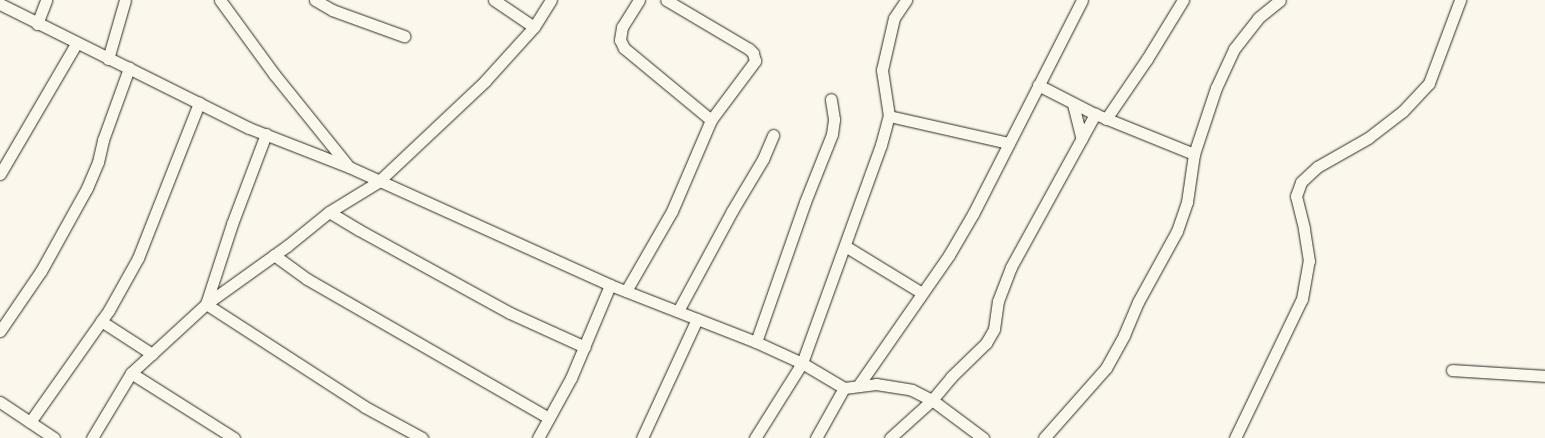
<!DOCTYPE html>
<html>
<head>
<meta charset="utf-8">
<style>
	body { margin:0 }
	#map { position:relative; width:1545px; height:438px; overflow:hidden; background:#fbf7ec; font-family:Mynerve,sans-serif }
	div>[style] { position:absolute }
	.roads { filter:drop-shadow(0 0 1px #2b2b2b) drop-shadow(0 0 1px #2b2b2b) }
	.street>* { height:11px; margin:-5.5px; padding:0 5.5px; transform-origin:5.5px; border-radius:5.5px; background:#fbf7ec }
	span { translate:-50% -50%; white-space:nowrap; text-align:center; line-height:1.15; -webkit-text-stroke:4.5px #fbf7ec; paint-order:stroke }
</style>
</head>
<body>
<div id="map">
	<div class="roads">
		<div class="street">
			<div style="left:220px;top:0;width:92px;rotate:53.9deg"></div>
			<div style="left:274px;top:74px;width:119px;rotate:51.1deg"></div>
			<div style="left:315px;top:0;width:20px;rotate:30deg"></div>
			<div style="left:332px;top:10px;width:77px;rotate:19.9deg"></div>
			<div style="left:494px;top:0;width:48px;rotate:34deg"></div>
			<div style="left:639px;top:0;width:32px;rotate:122deg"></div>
			<div style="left:622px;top:27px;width:13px;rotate:99deg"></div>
			<div style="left:620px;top:40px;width:9px;rotate:63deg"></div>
			<div style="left:624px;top:48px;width:113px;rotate:39.6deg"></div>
			<div style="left:0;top:4px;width:278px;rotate:26.5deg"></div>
			<div style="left:249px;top:128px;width:107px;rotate:21.3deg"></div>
			<div style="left:349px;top:167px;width:286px;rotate:24.3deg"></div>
			<div style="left:610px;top:285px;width:157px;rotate:21.3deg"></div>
			<div style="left:756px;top:342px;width:51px;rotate:24.5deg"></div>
			<div style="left:802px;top:363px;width:49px;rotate:30.8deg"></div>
			<div style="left:844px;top:388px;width:32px;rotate:-7deg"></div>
			<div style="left:876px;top:384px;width:36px;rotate:9deg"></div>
			<div style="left:912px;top:390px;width:22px;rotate:27deg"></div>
			<div style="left:932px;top:400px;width:64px;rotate:36.7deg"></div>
			<div style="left:37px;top:24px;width:26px;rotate:-69deg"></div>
			<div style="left:108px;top:59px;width:61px;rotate:-73.9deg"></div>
			<div style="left:1038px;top:85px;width:64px;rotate:27deg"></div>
			<div style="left:1095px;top:114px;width:107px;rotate:22deg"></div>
			<div style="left:1073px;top:104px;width:36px;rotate:76deg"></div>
			<div style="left:889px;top:116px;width:123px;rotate:12.7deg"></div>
			<div style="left:1106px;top:119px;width:73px;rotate:-55.7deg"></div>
			<div style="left:1147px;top:59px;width:69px;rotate:-58.6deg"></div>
			<div style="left:266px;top:134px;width:96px;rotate:110.7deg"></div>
			<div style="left:232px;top:224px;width:84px;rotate:108deg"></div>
			<div style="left:206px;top:304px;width:189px;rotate:32.9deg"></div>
			<div style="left:365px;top:407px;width:65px;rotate:28.5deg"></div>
			<div style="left:0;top:174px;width:151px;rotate:-59.7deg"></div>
			<div style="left:329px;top:212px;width:35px;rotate:31deg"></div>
			<div style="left:359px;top:230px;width:172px;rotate:28.8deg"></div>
			<div style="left:510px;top:313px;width:82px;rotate:24.4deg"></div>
			<div style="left:845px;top:246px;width:90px;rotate:31.4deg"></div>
			<div style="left:274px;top:255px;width:41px;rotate:36deg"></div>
			<div style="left:307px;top:279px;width:279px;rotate:29.9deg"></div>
			<div style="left:626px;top:291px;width:92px;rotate:-60.1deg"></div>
			<div style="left:672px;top:211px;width:99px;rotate:-66.8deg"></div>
			<div style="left:711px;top:120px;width:74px;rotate:-53.3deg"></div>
			<div style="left:755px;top:61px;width:8px;rotate:-104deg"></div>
			<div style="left:753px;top:53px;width:6px;rotate:-135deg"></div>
			<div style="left:749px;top:49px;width:96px;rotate:-149.4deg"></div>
			<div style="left:678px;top:311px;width:114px;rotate:-61.6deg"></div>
			<div style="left:732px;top:211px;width:61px;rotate:-59.2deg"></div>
			<div style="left:763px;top:159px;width:26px;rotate:-67deg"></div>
			<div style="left:101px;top:321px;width:61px;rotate:32.9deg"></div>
			<div style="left:0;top:331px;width:73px;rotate:-55.7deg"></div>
			<div style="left:41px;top:271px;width:95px;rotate:-61deg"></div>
			<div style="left:87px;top:188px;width:28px;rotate:-67deg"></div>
			<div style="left:98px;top:162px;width:23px;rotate:-77deg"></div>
			<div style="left:103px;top:140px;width:77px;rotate:-70.1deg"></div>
			<div style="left:756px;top:342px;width:148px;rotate:-70.7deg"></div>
			<div style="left:805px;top:202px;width:73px;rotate:-68.3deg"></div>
			<div style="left:832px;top:134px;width:15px;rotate:-82deg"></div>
			<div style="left:834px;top:119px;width:20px;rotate:-99deg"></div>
			<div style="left:1452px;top:370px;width:93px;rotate:3.7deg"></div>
			<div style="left:131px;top:373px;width:122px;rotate:32.3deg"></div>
			<div style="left:858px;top:386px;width:160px;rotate:-55.2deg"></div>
			<div style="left:949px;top:255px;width:48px;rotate:-59.7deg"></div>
			<div style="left:973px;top:214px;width:240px;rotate:-63deg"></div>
			<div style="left:0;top:402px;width:65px;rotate:33.7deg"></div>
			<div style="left:30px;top:422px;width:137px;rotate:-54.8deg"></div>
			<div style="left:109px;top:310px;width:60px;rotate:-60.9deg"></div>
			<div style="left:138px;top:258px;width:167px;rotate:-68.5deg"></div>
			<div style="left:92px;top:438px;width:76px;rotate:-59deg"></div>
			<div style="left:131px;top:373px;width:102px;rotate:-42.6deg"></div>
			<div style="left:206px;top:304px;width:100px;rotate:-35.6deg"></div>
			<div style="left:287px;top:246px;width:54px;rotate:-39deg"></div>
			<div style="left:329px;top:212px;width:57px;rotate:-31.5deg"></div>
			<div style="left:378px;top:182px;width:147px;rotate:-43.3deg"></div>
			<div style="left:485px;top:81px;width:73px;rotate:-47.8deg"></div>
			<div style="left:534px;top:27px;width:32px;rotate:-58deg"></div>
			<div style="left:538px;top:438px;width:68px;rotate:-61.2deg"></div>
			<div style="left:571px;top:378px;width:101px;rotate:-67.2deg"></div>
			<div style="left:642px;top:438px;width:131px;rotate:-65.2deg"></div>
			<div style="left:755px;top:438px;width:89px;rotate:-57.9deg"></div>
			<div style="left:802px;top:363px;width:232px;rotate:-70.1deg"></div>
			<div style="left:881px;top:145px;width:30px;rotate:-75deg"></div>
			<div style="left:889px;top:116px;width:47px;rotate:-98.7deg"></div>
			<div style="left:882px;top:70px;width:53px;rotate:-77deg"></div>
			<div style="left:894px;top:18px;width:22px;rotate:-56deg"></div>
			<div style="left:816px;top:438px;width:57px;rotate:-60.8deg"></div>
			<div style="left:890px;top:438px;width:57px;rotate:-42.1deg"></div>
			<div style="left:932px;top:400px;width:30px;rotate:-50deg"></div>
			<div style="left:951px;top:377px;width:49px;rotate:-44.2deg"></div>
			<div style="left:986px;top:343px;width:16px;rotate:-60deg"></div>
			<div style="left:994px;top:329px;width:28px;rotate:-82deg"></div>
			<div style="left:998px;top:301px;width:36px;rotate:-69deg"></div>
			<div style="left:1011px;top:267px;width:175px;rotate:-61.2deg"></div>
			<div style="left:1044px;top:438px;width:94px;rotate:-48.5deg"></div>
			<div style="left:1106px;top:368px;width:38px;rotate:-61deg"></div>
			<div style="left:1124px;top:335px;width:36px;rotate:-67deg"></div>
			<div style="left:1138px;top:302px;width:81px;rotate:-61.2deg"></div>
			<div style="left:1177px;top:231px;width:31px;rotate:-71deg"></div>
			<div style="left:1187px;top:202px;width:49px;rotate:-81.7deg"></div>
			<div style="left:1194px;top:154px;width:70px;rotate:-71.6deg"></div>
			<div style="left:1216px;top:88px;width:43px;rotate:-65.2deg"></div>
			<div style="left:1234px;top:49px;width:39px;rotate:-52deg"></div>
			<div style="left:1258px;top:18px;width:28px;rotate:-39deg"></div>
			<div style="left:1235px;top:438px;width:154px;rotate:-64.3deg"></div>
			<div style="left:1302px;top:299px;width:39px;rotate:-80deg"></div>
			<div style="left:1309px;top:261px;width:33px;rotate:-99deg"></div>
			<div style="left:1304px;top:228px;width:33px;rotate:-104deg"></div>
			<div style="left:1296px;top:196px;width:15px;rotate:-70deg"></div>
			<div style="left:1301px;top:182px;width:22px;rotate:-43deg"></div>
			<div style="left:1317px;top:167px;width:59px;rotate:-29.6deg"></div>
			<div style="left:1368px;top:138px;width:44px;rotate:-37.6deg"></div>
			<div style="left:1403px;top:111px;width:38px;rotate:-47deg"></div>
			<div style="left:1429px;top:83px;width:89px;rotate:-69.5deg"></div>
		</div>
	</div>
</div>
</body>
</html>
